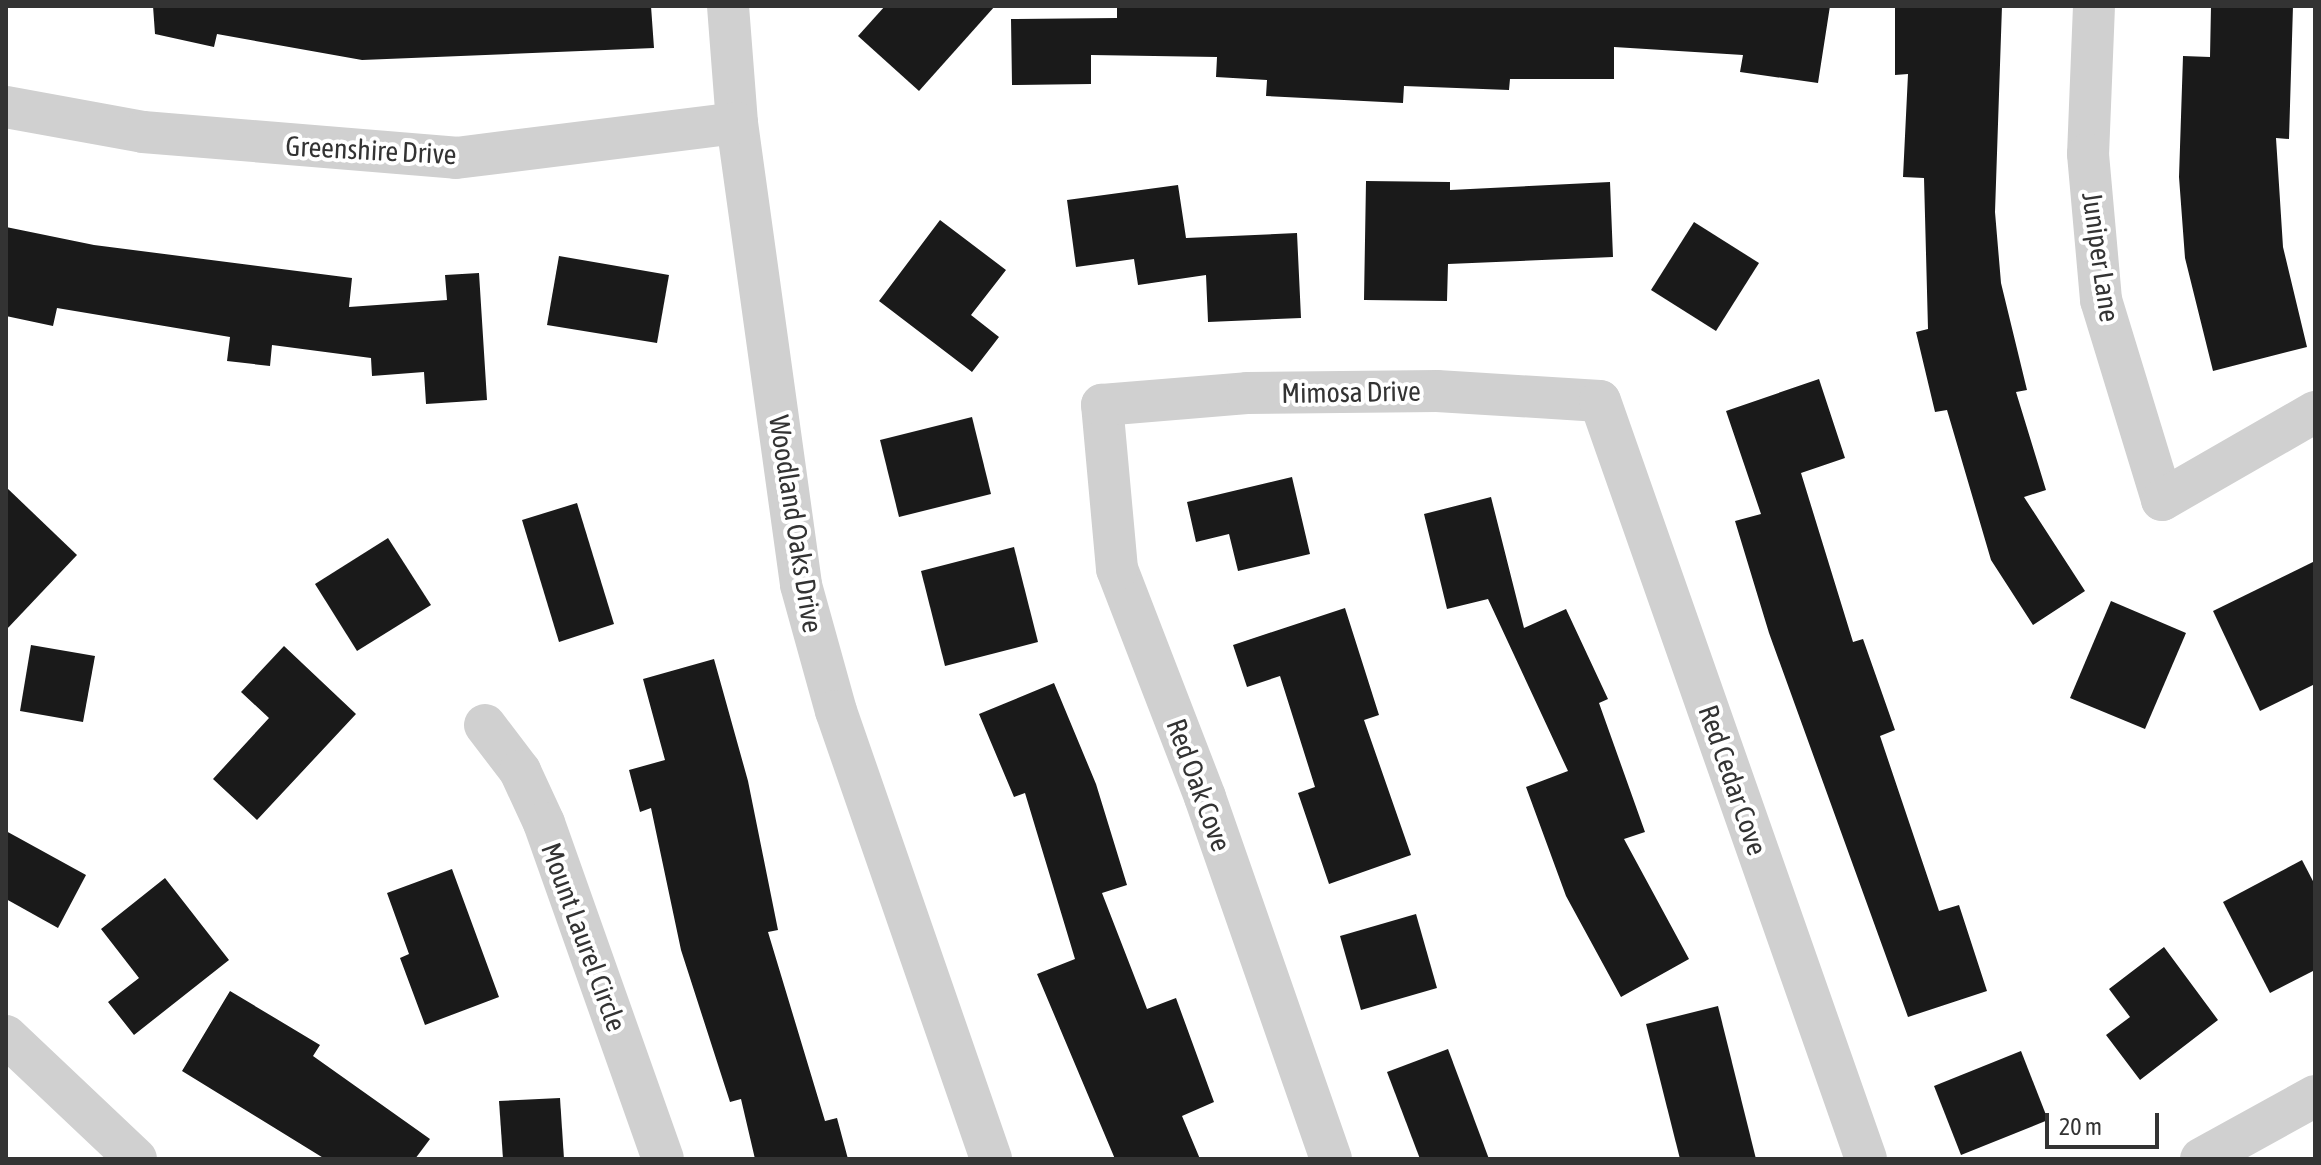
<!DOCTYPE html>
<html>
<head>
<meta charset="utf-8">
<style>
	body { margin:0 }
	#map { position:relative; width:2321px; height:1165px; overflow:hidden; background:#fff; font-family:"Asap Condensed",sans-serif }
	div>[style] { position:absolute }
	.building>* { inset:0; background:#1a1a1a }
	.minor>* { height:42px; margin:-21px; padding:0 21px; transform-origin:21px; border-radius:21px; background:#d0d0d0 }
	span { translate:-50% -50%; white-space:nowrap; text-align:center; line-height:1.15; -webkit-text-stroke:8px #fff; paint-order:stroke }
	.street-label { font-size:28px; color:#333 }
	.frame { position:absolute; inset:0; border:8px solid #333; pointer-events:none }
	.scale { position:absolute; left:2045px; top:1113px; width:114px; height:36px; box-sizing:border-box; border:4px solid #333; border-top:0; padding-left:10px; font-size:24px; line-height:28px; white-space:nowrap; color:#333; -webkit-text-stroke:6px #fff; paint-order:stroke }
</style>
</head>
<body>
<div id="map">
	<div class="building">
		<div style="clip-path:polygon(153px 6px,651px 6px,654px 48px,362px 60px,217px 34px,214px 47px,155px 34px)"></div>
		<div style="clip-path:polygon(885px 6px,995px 6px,919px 91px,858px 36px)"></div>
		<div style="clip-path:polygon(1117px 6px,1830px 6px,1818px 83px,1740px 72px,1743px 55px,1614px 47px,1614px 79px,1510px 79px,1509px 90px,1404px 86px,1403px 103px,1266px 96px,1267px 80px,1216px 77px,1217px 57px,1091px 55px,1091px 84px,1012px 85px,1011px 19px,1117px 18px)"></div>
		<div style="clip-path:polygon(1895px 6px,2002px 6px,1995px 212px,2001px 283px,2027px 390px,2016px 392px,2046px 490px,2024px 497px,2085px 591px,2033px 625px,1991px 560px,1947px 410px,1935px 412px,1916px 332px,1928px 329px,1924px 178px,1903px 177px,1908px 74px,1895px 75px)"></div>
		<div style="clip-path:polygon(2211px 6px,2293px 6px,2289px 139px,2276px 138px,2283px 247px,2307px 347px,2213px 371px,2185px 258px,2179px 177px,2183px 56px,2210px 57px)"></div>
		<div style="clip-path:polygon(1366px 181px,1450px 182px,1450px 190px,1610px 182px,1613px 257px,1448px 264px,1447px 301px,1364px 300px)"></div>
		<div style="clip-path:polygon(1178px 185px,1186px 238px,1297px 233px,1301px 318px,1208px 322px,1206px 275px,1138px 285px,1134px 259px,1076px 267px,1067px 200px)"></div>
		<div style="clip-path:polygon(940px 220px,1006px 270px,971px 315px,999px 337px,972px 372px,879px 301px)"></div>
		<div style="clip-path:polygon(1694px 222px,1759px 263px,1716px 331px,1651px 290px)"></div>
		<div style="clip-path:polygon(6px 227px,94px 245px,352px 278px,349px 307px,447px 300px,445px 275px,479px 273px,487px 400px,426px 404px,424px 372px,372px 376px,371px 358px,272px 345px,270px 366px,227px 361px,230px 337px,57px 308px,53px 326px,6px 316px)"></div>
		<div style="clip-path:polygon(559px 256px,669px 275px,657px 343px,547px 325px)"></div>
		<div style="clip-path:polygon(1819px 379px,1845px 458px,1801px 473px,1853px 642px,1863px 639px,1895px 730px,1880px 736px,1939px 911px,1959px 905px,1987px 991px,1908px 1017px,1769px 633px,1735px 521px,1761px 514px,1726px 411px)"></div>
		<div style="clip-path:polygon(972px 417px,991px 494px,899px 517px,880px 440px)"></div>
		<div style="clip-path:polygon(1292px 477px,1310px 554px,1238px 571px,1229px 534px,1196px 542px,1187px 502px)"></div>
		<div style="clip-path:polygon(6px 487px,77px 555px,6px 630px)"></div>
		<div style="clip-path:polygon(1491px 497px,1524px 628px,1566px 609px,1608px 699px,1599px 703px,1645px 832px,1624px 839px,1689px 959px,1621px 997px,1566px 896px,1526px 787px,1568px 771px,1488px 599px,1447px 609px,1424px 514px)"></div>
		<div style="clip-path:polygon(577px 503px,614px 624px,559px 642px,522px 520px)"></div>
		<div style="clip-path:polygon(388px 538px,431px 605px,357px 651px,315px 584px)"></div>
		<div style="clip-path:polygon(1014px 547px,1038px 642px,945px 666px,921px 571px)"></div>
		<div style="clip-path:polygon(2315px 561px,2315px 684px,2260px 711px,2213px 611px)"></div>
		<div style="clip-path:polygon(2111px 601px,2186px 633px,2145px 729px,2070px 698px)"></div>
		<div style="clip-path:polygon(1345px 608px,1379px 715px,1364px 720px,1411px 855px,1329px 884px,1298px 793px,1315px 787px,1280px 676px,1247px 687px,1233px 645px)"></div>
		<div style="clip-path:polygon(31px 645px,95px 656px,83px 722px,20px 711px)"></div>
		<div style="clip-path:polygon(284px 646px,356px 714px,257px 820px,213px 779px,269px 718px,241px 692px)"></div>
		<div style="clip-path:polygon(714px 659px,748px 781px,778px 930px,768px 932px,825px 1121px,837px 1118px,848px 1159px,755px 1159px,741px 1099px,730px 1102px,681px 950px,651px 808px,640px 812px,629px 770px,665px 760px,643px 679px)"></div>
		<div style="clip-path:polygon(1054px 683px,1096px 784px,1127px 885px,1102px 893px,1147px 1009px,1176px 998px,1214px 1102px,1182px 1116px,1200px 1159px,1115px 1159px,1037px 974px,1075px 959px,1025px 793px,1014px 797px,979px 714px)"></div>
		<div style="clip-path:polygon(6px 831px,86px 875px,58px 928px,6px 899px)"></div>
		<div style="clip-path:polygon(2302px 860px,2315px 885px,2315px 970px,2270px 993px,2223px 902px)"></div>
		<div style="clip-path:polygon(452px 869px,499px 997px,425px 1025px,400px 958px,409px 954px,387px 893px)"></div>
		<div style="clip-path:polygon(165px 878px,229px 960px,134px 1035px,108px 1002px,139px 978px,101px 929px)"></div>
		<div style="clip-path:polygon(1416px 914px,1437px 988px,1361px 1010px,1340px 936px)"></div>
		<div style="clip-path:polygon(2164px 947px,2218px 1020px,2140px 1080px,2106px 1035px,2130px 1017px,2109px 989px)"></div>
		<div style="clip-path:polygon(230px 991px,320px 1045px,313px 1056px,430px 1139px,415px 1159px,325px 1159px,182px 1071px)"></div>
		<div style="clip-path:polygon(1718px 1006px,1756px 1159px,1680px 1159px,1646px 1024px)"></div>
		<div style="clip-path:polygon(1448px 1049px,1489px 1159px,1420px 1159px,1387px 1072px)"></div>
		<div style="clip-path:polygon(2021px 1051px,2048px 1120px,1961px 1155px,1934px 1086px)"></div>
		<div style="clip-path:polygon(560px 1098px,564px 1159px,503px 1159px,499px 1101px)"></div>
	</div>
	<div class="minor">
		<div style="left:728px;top:6px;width:117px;rotate:85.6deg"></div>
		<div style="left:737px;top:123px;width:466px;rotate:82.1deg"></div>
		<div style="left:801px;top:585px;width:131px;rotate:74.5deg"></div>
		<div style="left:836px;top:711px;width:474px;rotate:70.9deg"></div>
		<div style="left:2094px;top:6px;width:148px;rotate:92.3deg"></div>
		<div style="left:2088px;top:154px;width:147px;rotate:84.9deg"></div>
		<div style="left:2101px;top:300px;width:209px;rotate:73deg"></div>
		<div style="left:2162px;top:500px;width:177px;rotate:-29.9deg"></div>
		<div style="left:6px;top:107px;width:139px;rotate:10.3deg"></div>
		<div style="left:143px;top:132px;width:314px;rotate:4.7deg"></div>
		<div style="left:456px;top:158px;width:283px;rotate:-7.1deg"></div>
		<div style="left:485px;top:725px;width:58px;rotate:52.7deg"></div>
		<div style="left:520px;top:771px;width:57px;rotate:65.2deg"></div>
		<div style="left:544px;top:823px;width:356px;rotate:70.5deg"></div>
		<div style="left:6px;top:1036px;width:179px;rotate:43.4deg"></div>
		<div style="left:1331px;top:1159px;width:383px;rotate:-109.2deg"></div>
		<div style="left:1205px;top:797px;width:244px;rotate:-111.1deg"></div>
		<div style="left:1117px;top:569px;width:165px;rotate:-95.2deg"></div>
		<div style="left:1102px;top:405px;width:145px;rotate:-4.7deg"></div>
		<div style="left:1247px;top:393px;width:190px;rotate:-0.6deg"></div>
		<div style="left:1437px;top:391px;width:163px;rotate:3.5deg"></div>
		<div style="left:1600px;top:401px;width:803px;rotate:70.66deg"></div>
		<div style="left:2201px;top:1159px;width:130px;rotate:-28.9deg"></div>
	</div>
	<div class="street-label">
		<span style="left:371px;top:150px;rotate:3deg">Greenshire Drive</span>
		<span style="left:2101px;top:257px;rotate:82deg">Juniper Lane</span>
		<span style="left:1351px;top:392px;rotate:-1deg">Mimosa Drive</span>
		<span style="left:796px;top:524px;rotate:81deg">Woodland Oaks Drive</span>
		<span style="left:1733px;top:780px;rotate:71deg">Red Cedar Cove</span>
		<span style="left:1199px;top:785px;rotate:70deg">Red Oak Cove</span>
		<span style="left:584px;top:937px;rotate:70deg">Mount Laurel Circle</span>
	</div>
	<div class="frame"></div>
	<div class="scale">20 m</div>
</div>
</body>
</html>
